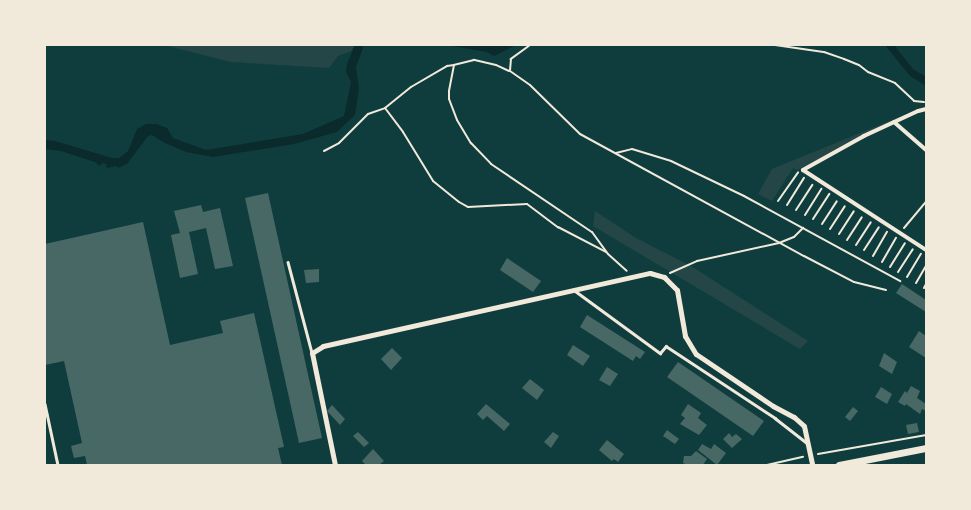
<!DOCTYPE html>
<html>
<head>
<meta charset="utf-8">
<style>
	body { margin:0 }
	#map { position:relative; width:971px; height:510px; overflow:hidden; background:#0f3d3e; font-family:"Playfair Display",serif }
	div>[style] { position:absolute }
	.green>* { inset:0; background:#244646 }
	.water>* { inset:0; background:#0a2a2b }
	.building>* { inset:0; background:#486865 }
	.path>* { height:2px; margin:-1px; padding:0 1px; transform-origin:1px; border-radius:1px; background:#f1e9da }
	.service>* { height:2.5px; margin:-1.25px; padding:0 1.25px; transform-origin:1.25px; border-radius:1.25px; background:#f1e9da }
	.pedestrian>* { height:4px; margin:-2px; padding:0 2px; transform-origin:2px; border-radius:2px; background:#f1e9da }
	.minor>* { height:5px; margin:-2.5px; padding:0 2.5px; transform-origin:2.5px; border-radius:2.5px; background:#f1e9da }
	.secondary>* { height:7px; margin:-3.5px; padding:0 3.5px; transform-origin:3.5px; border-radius:3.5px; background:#f1e9da }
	span { translate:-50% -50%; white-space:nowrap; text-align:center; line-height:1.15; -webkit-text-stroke:5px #f1e9da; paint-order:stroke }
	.frame { position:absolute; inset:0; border:46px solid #f1e9da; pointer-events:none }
</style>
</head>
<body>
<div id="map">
	<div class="green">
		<div style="clip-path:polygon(164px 45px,355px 45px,351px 51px,338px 56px,329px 68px,231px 62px)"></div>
		<div style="clip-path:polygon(926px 106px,797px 170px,793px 168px,772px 201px,758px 194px,772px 169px)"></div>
		<div style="clip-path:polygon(595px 211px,636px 238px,691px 266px,808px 341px,800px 349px,593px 226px)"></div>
	</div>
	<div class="water">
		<div style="clip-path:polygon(355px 45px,364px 45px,356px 67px,359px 89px,355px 115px,337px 132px,294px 144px,213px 157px,186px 152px,165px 143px,152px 135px,148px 136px,127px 164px,118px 168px,116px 166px,107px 168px,106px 164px,103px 163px,99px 166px,95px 162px,61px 151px,45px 149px,45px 140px,55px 141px,112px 158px,119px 158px,128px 151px,137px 129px,146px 124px,156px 124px,167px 128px,173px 138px,206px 150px,303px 134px,344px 116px,351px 82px,346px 72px,347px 64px)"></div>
		<div style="clip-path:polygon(446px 45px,486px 46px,516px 45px,494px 56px,487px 52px)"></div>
		<div style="clip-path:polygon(885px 45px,894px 45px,913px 69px,926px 77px,926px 86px,910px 76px)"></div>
	</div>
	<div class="building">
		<div style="clip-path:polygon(268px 193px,322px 438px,299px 443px,245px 198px)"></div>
		<div style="clip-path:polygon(201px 205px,203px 212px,220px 208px,233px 266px,215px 269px,206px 228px,189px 232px,198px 274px,180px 278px,171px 235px,180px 233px,174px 211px)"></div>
		<div style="clip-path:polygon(143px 222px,170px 345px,223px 333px,220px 321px,254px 313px,284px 447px,278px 448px,282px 465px,87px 465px,85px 456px,74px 458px,71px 446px,82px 443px,64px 361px,45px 365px,45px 244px)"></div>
		<div style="clip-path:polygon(507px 258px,541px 281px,533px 292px,500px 270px)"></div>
		<div style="clip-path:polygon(319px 269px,319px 282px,306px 283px,304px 270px)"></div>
		<div style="clip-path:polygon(902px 284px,926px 300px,926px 312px,896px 293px)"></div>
		<div style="clip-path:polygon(587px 315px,645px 352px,640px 359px,636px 356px,633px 361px,580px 327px)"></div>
		<div style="clip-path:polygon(919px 331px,926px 336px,926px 358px,909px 347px)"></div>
		<div style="clip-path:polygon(573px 345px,590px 356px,583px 366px,567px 355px)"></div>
		<div style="clip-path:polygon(392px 348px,402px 358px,391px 370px,381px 359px)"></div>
		<div style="clip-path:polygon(884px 353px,897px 362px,892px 374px,879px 366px)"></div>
		<div style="clip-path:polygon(678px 362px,764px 421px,753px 436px,667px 377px)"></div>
		<div style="clip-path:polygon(607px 367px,618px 374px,610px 386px,599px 380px)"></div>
		<div style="clip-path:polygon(530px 379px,544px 390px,537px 400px,522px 388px)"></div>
		<div style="clip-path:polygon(911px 386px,920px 391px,917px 398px,926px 404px,926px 411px,922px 409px,920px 414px,906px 404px,905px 406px,898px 402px,905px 391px,907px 393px)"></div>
		<div style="clip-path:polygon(881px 387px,892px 394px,887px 404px,875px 397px)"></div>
		<div style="clip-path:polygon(486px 404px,510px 424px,504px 431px,487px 416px,483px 420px,477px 414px)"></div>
		<div style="clip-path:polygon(688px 404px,701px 413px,698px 418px,707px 425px,699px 435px,680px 424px,685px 418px,681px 415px)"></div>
		<div style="clip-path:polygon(332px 405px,345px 419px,340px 425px,327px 411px)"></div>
		<div style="clip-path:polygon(853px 407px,858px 411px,850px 421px,845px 417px)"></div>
		<div style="clip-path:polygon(917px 423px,919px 432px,908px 434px,906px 425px)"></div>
		<div style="clip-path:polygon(667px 430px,679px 439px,675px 444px,663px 436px)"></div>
		<div style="clip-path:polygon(358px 432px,369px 443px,364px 447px,353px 436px)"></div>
		<div style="clip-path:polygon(553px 432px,559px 436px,551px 448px,544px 442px)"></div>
		<div style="clip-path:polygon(729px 433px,732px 437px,736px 434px,742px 439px,732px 448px,723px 439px)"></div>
		<div style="clip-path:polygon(607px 440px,624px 454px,618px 462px,614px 459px,612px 461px,599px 450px)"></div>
		<div style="clip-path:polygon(702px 444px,711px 449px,714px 444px,726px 453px,717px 465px,698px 450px)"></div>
		<div style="clip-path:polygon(373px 449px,384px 461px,379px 465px,366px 465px,362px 461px)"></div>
		<div style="clip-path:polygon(696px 451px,707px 459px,703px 465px,687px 465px,683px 463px,684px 456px,691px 456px)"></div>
	</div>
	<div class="path">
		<div style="left:530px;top:45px;width:24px;rotate:144deg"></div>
		<div style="left:511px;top:59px;width:12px;rotate:95deg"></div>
		<div style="left:510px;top:71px;width:24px;rotate:35deg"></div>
		<div style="left:530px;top:85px;width:70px;rotate:44.4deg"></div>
		<div style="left:580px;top:134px;width:255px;rotate:28.6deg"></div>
		<div style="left:804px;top:256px;width:56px;rotate:27.5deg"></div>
		<div style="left:854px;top:282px;width:33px;rotate:14deg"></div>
		<div style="left:775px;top:45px;width:49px;rotate:8.1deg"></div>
		<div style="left:824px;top:52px;width:21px;rotate:19deg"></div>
		<div style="left:844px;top:59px;width:16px;rotate:22deg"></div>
		<div style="left:859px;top:65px;width:11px;rotate:38deg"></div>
		<div style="left:868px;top:72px;width:29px;rotate:22deg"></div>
		<div style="left:895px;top:83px;width:26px;rotate:43deg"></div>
		<div style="left:914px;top:101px;width:10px;rotate:6deg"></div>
		<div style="left:509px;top:71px;width:14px;rotate:-155deg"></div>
		<div style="left:496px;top:65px;width:23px;rotate:-167deg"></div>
		<div style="left:474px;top:60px;width:21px;rotate:166deg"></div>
		<div style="left:454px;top:65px;width:26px;rotate:101deg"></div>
		<div style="left:449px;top:91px;width:8px;rotate:90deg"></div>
		<div style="left:449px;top:99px;width:22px;rotate:69deg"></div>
		<div style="left:457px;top:120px;width:27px;rotate:59deg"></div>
		<div style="left:471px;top:143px;width:29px;rotate:46deg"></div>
		<div style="left:491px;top:164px;width:122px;rotate:34deg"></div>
		<div style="left:592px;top:232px;width:27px;rotate:54deg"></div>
		<div style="left:608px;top:254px;width:25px;rotate:42deg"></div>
		<div style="left:385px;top:108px;width:30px;rotate:53deg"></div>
		<div style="left:403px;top:132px;width:57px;rotate:58.5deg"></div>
		<div style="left:433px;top:181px;width:33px;rotate:39deg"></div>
		<div style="left:459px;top:202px;width:10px;rotate:29deg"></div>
		<div style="left:468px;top:207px;width:59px;rotate:-2.9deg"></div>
		<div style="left:527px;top:204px;width:39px;rotate:37deg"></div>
		<div style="left:558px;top:227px;width:54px;rotate:27.5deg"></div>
		<div style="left:324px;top:151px;width:17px;rotate:-28deg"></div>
		<div style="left:339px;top:143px;width:41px;rotate:-45deg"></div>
		<div style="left:368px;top:114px;width:18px;rotate:-19deg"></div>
		<div style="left:385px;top:108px;width:33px;rotate:-39deg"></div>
		<div style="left:411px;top:87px;width:42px;rotate:-30.3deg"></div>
		<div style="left:447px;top:66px;width:7px;rotate:-8deg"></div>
		<div style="left:616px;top:153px;width:16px;rotate:-14deg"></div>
		<div style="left:632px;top:149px;width:41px;rotate:17.1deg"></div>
		<div style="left:671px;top:161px;width:81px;rotate:25.6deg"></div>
		<div style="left:744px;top:196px;width:178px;rotate:28.6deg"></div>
		<div style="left:778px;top:201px;width:35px;rotate:-55deg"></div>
		<div style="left:787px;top:205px;width:32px;rotate:-58deg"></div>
		<div style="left:796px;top:210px;width:30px;rotate:-57deg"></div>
		<div style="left:805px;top:215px;width:31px;rotate:-58deg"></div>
		<div style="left:813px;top:219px;width:30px;rotate:-57deg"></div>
		<div style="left:822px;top:224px;width:27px;rotate:-57deg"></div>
		<div style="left:904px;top:228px;width:34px;rotate:-50deg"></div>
		<div style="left:830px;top:229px;width:27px;rotate:-57deg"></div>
		<div style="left:839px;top:234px;width:27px;rotate:-57deg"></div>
		<div style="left:847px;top:240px;width:27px;rotate:-57deg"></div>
		<div style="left:856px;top:245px;width:27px;rotate:-57deg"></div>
		<div style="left:864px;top:250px;width:27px;rotate:-57deg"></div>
		<div style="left:873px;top:256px;width:28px;rotate:-60deg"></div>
		<div style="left:882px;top:262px;width:28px;rotate:-60deg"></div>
		<div style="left:890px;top:267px;width:28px;rotate:-58deg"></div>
		<div style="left:898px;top:272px;width:27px;rotate:-57deg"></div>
		<div style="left:670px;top:273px;width:30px;rotate:-24deg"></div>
		<div style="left:697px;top:261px;width:84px;rotate:-12.4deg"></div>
		<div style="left:779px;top:243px;width:16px;rotate:-22deg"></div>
		<div style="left:794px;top:237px;width:13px;rotate:-45deg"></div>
		<div style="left:907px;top:277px;width:27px;rotate:-59deg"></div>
		<div style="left:916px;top:283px;width:20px;rotate:-60deg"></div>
		<div style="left:924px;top:288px;width:4px;rotate:-63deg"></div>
		<div style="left:818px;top:454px;width:110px;rotate:-10deg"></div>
		<div style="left:767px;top:465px;width:37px;rotate:-13deg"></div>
	</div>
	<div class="service">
		<div style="left:288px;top:262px;width:94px;rotate:75.2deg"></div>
		<div style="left:574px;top:290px;width:107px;rotate:36.2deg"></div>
		<div style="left:660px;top:353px;width:9px;rotate:-49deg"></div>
		<div style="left:666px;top:346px;width:131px;rotate:33.4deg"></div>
		<div style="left:775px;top:418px;width:41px;rotate:38deg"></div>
		<div style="left:45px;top:404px;width:62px;rotate:78deg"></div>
	</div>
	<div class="pedestrian">
		<div style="left:926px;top:109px;width:8px;rotate:166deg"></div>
		<div style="left:918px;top:111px;width:60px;rotate:155.2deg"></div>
		<div style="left:864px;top:136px;width:70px;rotate:150.9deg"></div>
		<div style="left:803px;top:170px;width:147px;rotate:33deg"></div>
		<div style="left:894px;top:122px;width:43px;rotate:41.2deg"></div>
	</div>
	<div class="minor">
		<div style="left:335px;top:465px;width:114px;rotate:-101.6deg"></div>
		<div style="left:312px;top:353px;width:13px;rotate:-32deg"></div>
		<div style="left:323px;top:346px;width:335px;rotate:-12.6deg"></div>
		<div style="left:650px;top:273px;width:15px;rotate:16deg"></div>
		<div style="left:664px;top:277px;width:18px;rotate:45deg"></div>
		<div style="left:677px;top:290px;width:47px;rotate:80.1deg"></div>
		<div style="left:685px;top:336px;width:21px;rotate:59deg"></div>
		<div style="left:696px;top:354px;width:93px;rotate:34deg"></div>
		<div style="left:773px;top:406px;width:24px;rotate:28deg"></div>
		<div style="left:794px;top:417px;width:13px;rotate:42deg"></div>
		<div style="left:804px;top:426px;width:40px;rotate:78deg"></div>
	</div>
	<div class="secondary">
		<div style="left:839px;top:465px;width:89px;rotate:-11.1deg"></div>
	</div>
	<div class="frame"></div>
</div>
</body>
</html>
